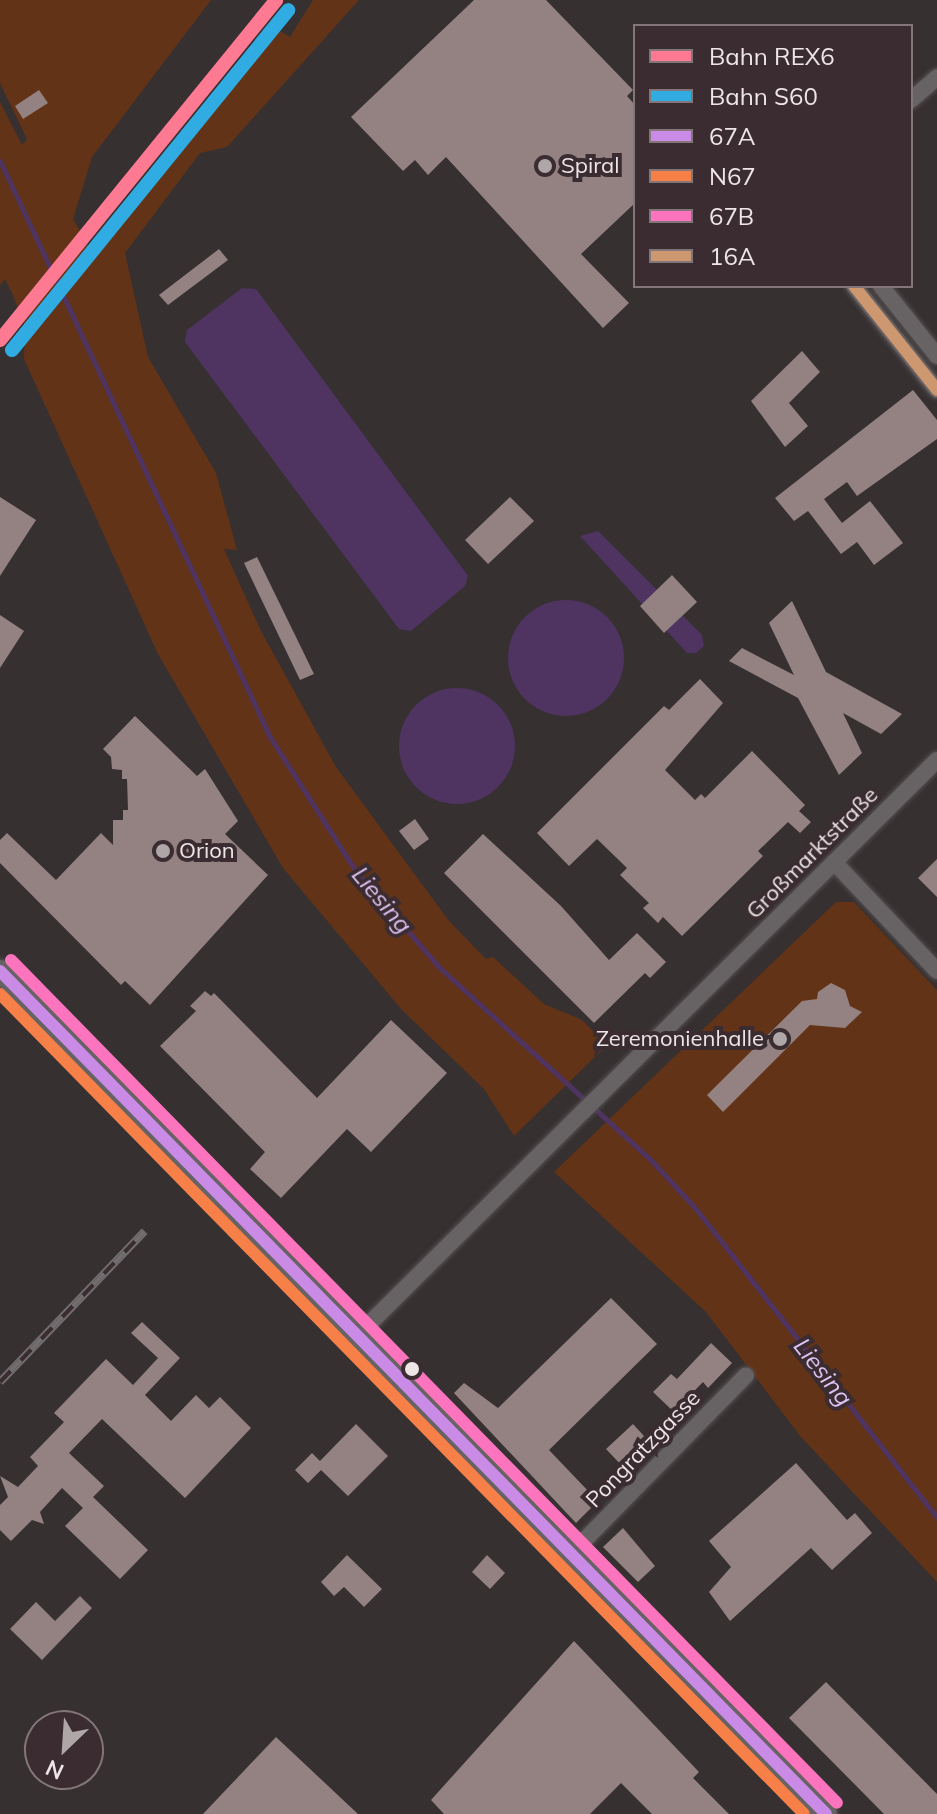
<!DOCTYPE html>
<html>
<head>
<meta charset="utf-8">
<style>
	body { margin:0 }
	#map { position:relative; width:937px; height:1814px; overflow:hidden; background:#363031; font-family:Mulish,sans-serif }
	div>[style] { position:absolute }
	.green>* { inset:0; background:#623316 }
	.water>* { inset:0; background:#4f3462 }
	.round { border-radius:50% }
	.stream>* { height:5px; margin:-2.5px; padding:0 2.5px; transform-origin:2.5px; border-radius:2.5px; background:#4f3462 }
	.building>* { inset:0; background:#938281 }
	.roads { filter:drop-shadow(0 0 2px #544e4f) drop-shadow(0 0 2px #544e4f) }
	.street>* { height:16px; margin:-8px; padding:0 8px; transform-origin:8px; border-radius:8px; background:#676263 }
	.secondary>* { height:22px; margin:-11px; padding:0 11px; transform-origin:11px; border-radius:11px; background:#676263 }
	.rail>* { height:8px; margin-top:-4px; transform-origin:0; background:repeating-linear-gradient(90deg,#3a2c30 0 15px,#726e6f 0 30px); box-sizing:border-box; border-block:2px solid #726e6f }
	.bus-1>* { height:12px; margin:-6px; padding:0 6px; transform-origin:6px; border-radius:6px; background:#ca8be6 }
	.bus-2>* { height:12px; margin:-6px; padding:0 6px; transform-origin:6px; border-radius:6px; background:#f78048 }
	.bus-3>* { height:12px; margin:-6px; padding:0 6px; transform-origin:6px; border-radius:6px; background:#fc73be }
	.bus-4>* { height:12px; margin:-6px; padding:0 6px; transform-origin:6px; border-radius:6px; background:#cd976f }
	.rail-1>* { height:14px; margin:-7px; padding:0 7px; transform-origin:7px; border-radius:7px; background:#fe7a93 }
	.rail-2>* { height:14px; margin:-7px; padding:0 7px; transform-origin:7px; border-radius:7px; background:#30ace2 }
	.dots>* { width:22px; height:22px; translate:-50% -50%; box-sizing:border-box; border:4px solid #3a2c30; border-radius:50% }
	span { translate:-50% -50%; white-space:nowrap; text-align:center; line-height:1.15; -webkit-text-stroke:8px #3a2c30; paint-order:stroke }
	.poi-label { font-size:22px; color:#eee5e7 }
	.left { translate:0 -50%; text-align:left }
	.right { translate:-100% -50%; text-align:right }
	.street-label { font-size:22px; color:#eee5e7 }
	.water-label { font-size:24px; color:#dec3f4; font-style:italic }
	.legend { position:absolute; left:633px; top:24px; width:280px; height:264px; box-sizing:border-box; background:#3a2c30; border:2px solid #827679; margin:0; padding:10px 14px; list-style:none; font-size:24px; color:#eee5e7 }
	.legend li { display:flex; align-items:center; gap:16px; height:40px }
	.legend b { width:40px; border:2px solid #827679 }
	.north { position:absolute; left:24px; top:1710px; width:80px; height:80px; box-sizing:border-box; background:#3a2c30; border:2px solid #827679; border-radius:50%; rotate:205deg; font-size:22px; font-weight:700; line-height:32px; text-align:center; color:#eee5e7 }
	.north::after { content:''; display:block; margin:auto; width:28px; height:36px; background:#aea6a7; clip-path:polygon(50% 0,100% 100%,50% 72%,0 100%) }
</style>
</head>
<body>
<div id="map">
	<div class="green">
		<div style="clip-path:polygon(0 0,211px 0,92px 157px,73px 219px,90px 248px,241px 60px,275px 28px,290px 37px,313px 0,359px 0,227px 147px,200px 153px,125px 253px,148px 357px,216px 473px,237px 550px,224px 549px,261px 631px,336px 767px,449px 921px,486px 959px,493px 957px,544px 1004px,582px 1020px,607px 1045px,514px 1136px,484px 1089px,401px 1009px,283px 868px,158px 654px,24px 359px,25px 326px,12px 293px,5px 279px,0 285px,0 102px,22px 145px,27px 139px,0 83px)"></div>
		<div style="clip-path:polygon(836px 902px,854px 902px,937px 990px,937px 1582px,801px 1437px,706px 1312px,554px 1172px)"></div>
	</div>
	<div class="water">
		<div style="clip-path:polygon(242px 288px,256px 289px,468px 576px,465px 586px,411px 631px,399px 629px,185px 342px,187px 330px)"></div>
		<div style="clip-path:polygon(598px 531px,702px 635px,704px 646px,696px 653px,687px 653px,580px 536px)"></div>
		<div class="round" style="left:508px;top:600px;width:116px;height:116px"></div>
		<div class="round" style="left:399px;top:688px;width:116px;height:116px"></div>
	</div>
	<div class="stream">
		<div style="left:0;top:161px;width:636px;rotate:64.89deg"></div>
		<div style="left:270px;top:737px;width:158px;rotate:57.4deg"></div>
		<div style="left:355px;top:870px;width:130px;rotate:49.1deg"></div>
		<div style="left:440px;top:968px;width:285px;rotate:42.3deg"></div>
		<div style="left:651px;top:1160px;width:67px;rotate:47.4deg"></div>
		<div style="left:696px;top:1209px;width:392px;rotate:52deg"></div>
	</div>
	<div class="building">
		<div style="clip-path:polygon(474px 0,546px 0,633px 90px,627px 96px,635px 105px,635px 203px,581px 254px,629px 303px,603px 328px,446px 157px,428px 175px,415px 160px,403px 171px,351px 117px)"></div>
		<div style="clip-path:polygon(39px 90px,48px 103px,23px 119px,15px 106px)"></div>
		<div style="clip-path:polygon(219px 249px,228px 260px,168px 305px,159px 295px)"></div>
		<div style="clip-path:polygon(802px 351px,820px 372px,789px 403px,808px 426px,785px 447px,751px 401px)"></div>
		<div style="clip-path:polygon(913px 390px,937px 420px,937px 439px,857px 496px,847px 482px,824px 499px,842px 523px,870px 501px,903px 543px,874px 565px,857px 542px,841px 554px,808px 511px,794px 521px,775px 498px)"></div>
		<div style="clip-path:polygon(0 497px,36px 520px,0 576px)"></div>
		<div style="clip-path:polygon(510px 497px,534px 521px,488px 564px,465px 540px)"></div>
		<div style="clip-path:polygon(257px 557px,314px 674px,300px 680px,244px 563px)"></div>
		<div style="clip-path:polygon(672px 575px,697px 602px,664px 633px,640px 606px)"></div>
		<div style="clip-path:polygon(792px 601px,826px 672px,902px 714px,881px 734px,843px 713px,862px 753px,839px 775px,798px 698px,729px 661px,742px 648px,794px 675px,769px 623px)"></div>
		<div style="clip-path:polygon(0 615px,24px 631px,0 668px)"></div>
		<div style="clip-path:polygon(700px 679px,723px 703px,665px 770px,695px 800px,701px 794px,705px 798px,752px 751px,805px 805px,799px 811px,811px 822px,800px 833px,788px 822px,758px 851px,763px 856px,682px 936px,663px 917px,658px 923px,643px 908px,649px 903px,620px 875px,627px 868px,597px 839px,569px 866px,537px 833px,664px 706px,669px 710px)"></div>
		<div style="clip-path:polygon(135px 716px,197px 776px,205px 769px,238px 821px,225px 834px,268px 875px,150px 1005px,125px 981px,121px 985px,0 863px,0 840px,7px 833px,56px 880px,101px 833px,113px 845px,113px 820px,123px 820px,123px 810px,128px 810px,127px 779px,122px 779px,122px 770px,112px 769px,111px 757px,103px 749px)"></div>
		<div style="clip-path:polygon(415px 819px,429px 839px,414px 850px,399px 831px)"></div>
		<div style="clip-path:polygon(483px 834px,561px 906px,609px 960px,637px 933px,666px 962px,650px 978px,645px 973px,594px 1023px,444px 873px)"></div>
		<div style="clip-path:polygon(937px 859px,937px 897px,918px 878px)"></div>
		<div style="clip-path:polygon(831px 983px,845px 990px,850px 1006px,862px 1012px,845px 1028px,810px 1025px,723px 1112px,707px 1095px,802px 1001px,817px 999px,818px 992px)"></div>
		<div style="clip-path:polygon(205px 991px,211px 996px,214px 993px,317px 1098px,391px 1020px,447px 1073px,371px 1152px,347px 1129px,281px 1198px,250px 1169px,265px 1152px,160px 1046px,196px 1011px,190px 1006px)"></div>
		<div style="clip-path:polygon(611px 1298px,657px 1344px,549px 1450px,591px 1494px,587px 1498px,594px 1505px,576px 1523px,454px 1393px,464px 1383px,498px 1408px)"></div>
		<div style="clip-path:polygon(142px 1322px,180px 1358px,145px 1395px,171px 1421px,196px 1395px,209px 1408px,220px 1397px,251px 1428px,185px 1498px,102px 1419px,69px 1453px,104px 1486px,93px 1497px,148px 1550px,120px 1579px,65px 1526px,83px 1508px,62px 1488px,40px 1512px,44px 1524px,32px 1520px,11px 1541px,0 1530px,0 1505px,8px 1497px,0 1476px,18px 1487px,38px 1466px,30px 1457px,64px 1422px,54px 1413px,106px 1359px,133px 1385px,158px 1358px,131px 1333px)"></div>
		<div style="clip-path:polygon(711px 1343px,732px 1363px,708px 1388px,703px 1382px,674px 1412px,653px 1392px,671px 1374px,677px 1379px)"></div>
		<div style="clip-path:polygon(356px 1424px,388px 1456px,348px 1496px,321px 1470px,308px 1483px,295px 1470px,312px 1453px,320px 1461px)"></div>
		<div style="clip-path:polygon(633px 1424px,644px 1436px,638px 1442px,647px 1451px,626px 1470px,606px 1449px)"></div>
		<div style="clip-path:polygon(796px 1463px,847px 1520px,855px 1513px,872px 1533px,832px 1570px,811px 1548px,730px 1621px,709px 1592px,731px 1567px,709px 1541px)"></div>
		<div style="clip-path:polygon(623px 1528px,655px 1566px,638px 1582px,603px 1547px)"></div>
		<div style="clip-path:polygon(347px 1555px,382px 1589px,364px 1607px,344px 1587px,334px 1596px,321px 1582px)"></div>
		<div style="clip-path:polygon(487px 1555px,505px 1573px,490px 1589px,472px 1572px)"></div>
		<div style="clip-path:polygon(80px 1596px,92px 1608px,42px 1660px,10px 1629px,36px 1602px,55px 1621px)"></div>
		<div style="clip-path:polygon(574px 1641px,699px 1772px,693px 1778px,729px 1814px,652px 1814px,621px 1783px,590px 1814px,444px 1814px,431px 1800px)"></div>
		<div style="clip-path:polygon(826px 1682px,937px 1794px,937px 1814px,884px 1814px,789px 1718px)"></div>
		<div style="clip-path:polygon(276px 1737px,358px 1814px,203px 1814px)"></div>
	</div>
	<div class="roads">
		<div class="street">
			<div style="left:911px;top:100px;width:35px;rotate:-41deg"></div>
			<div style="left:854px;top:286px;width:133px;rotate:51.4deg"></div>
			<div style="left:881px;top:286px;width:90px;rotate:51.3deg"></div>
			<div style="left:834px;top:862px;width:150px;rotate:46.6deg"></div>
			<div style="left:358px;top:1335px;width:816px;rotate:-44.8deg"></div>
			<div style="left:571px;top:1554px;width:250px;rotate:-45.6deg"></div>
		</div>
		<div class="secondary">
			<div style="left:0;top:971px;width:1180px;rotate:45.58deg"></div>
		</div>
	</div>
	<div class="rail">
		<div style="left:0;top:1382px;width:209px;rotate:-46.2deg"></div>
	</div>
	<div class="bus-1">
		<div style="left:0;top:971px;width:1180px;rotate:45.58deg"></div>
	</div>
	<div class="bus-2">
		<div style="left:0;top:994px;width:1148px;rotate:45.56deg"></div>
	</div>
	<div class="bus-3">
		<div style="left:11px;top:960px;width:1180px;rotate:45.58deg"></div>
	</div>
	<div class="bus-4">
		<div style="left:854px;top:286px;width:133px;rotate:51.4deg"></div>
	</div>
	<div class="rail-1">
		<div style="left:0;top:340px;width:438px;rotate:-50.9deg"></div>
	</div>
	<div class="rail-2">
		<div style="left:12px;top:350px;width:438px;rotate:-50.9deg"></div>
	</div>
	<div class="dots">
		<div style="left:545px;top:166px;background:#aea6a7"></div>
		<div style="left:163px;top:851px;background:#aea6a7"></div>
		<div style="left:780px;top:1039px;background:#aea6a7"></div>
		<div style="left:412px;top:1369px;background:#eee5e7"></div>
	</div>
	<div class="poi-label">
		<span class="left" style="left:561px;top:166px">Spiral</span>
		<span class="left" style="left:179px;top:851px">Orion</span>
		<span class="right" style="left:764px;top:1039px">Zeremonienhalle</span>
	</div>
	<div class="street-label">
		<span style="left:812px;top:853px;rotate:-45deg">Großmarktstraße</span>
		<span style="left:643px;top:1449px;rotate:-46deg">Pongratzgasse</span>
	</div>
	<div class="water-label">
		<span style="left:382px;top:900px;rotate:50deg">Liesing</span>
		<span style="left:823px;top:1372px;rotate:52deg">Liesing</span>
	</div>
	<ul class="legend">
	<li><b style="height:10px;background:#fe7a93"></b>Bahn REX6</li>
	<li><b style="height:10px;background:#30ace2"></b>Bahn S60</li>
	<li><b style="height:10px;background:#ca8be6"></b>67A</li>
	<li><b style="height:10px;background:#f78048"></b>N67</li>
	<li><b style="height:10px;background:#fc73be"></b>67B</li>
	<li><b style="height:10px;background:#cd976f"></b>16A</li>
	</ul>
	<div class="north">N</div>
</div>
</body>
</html>
